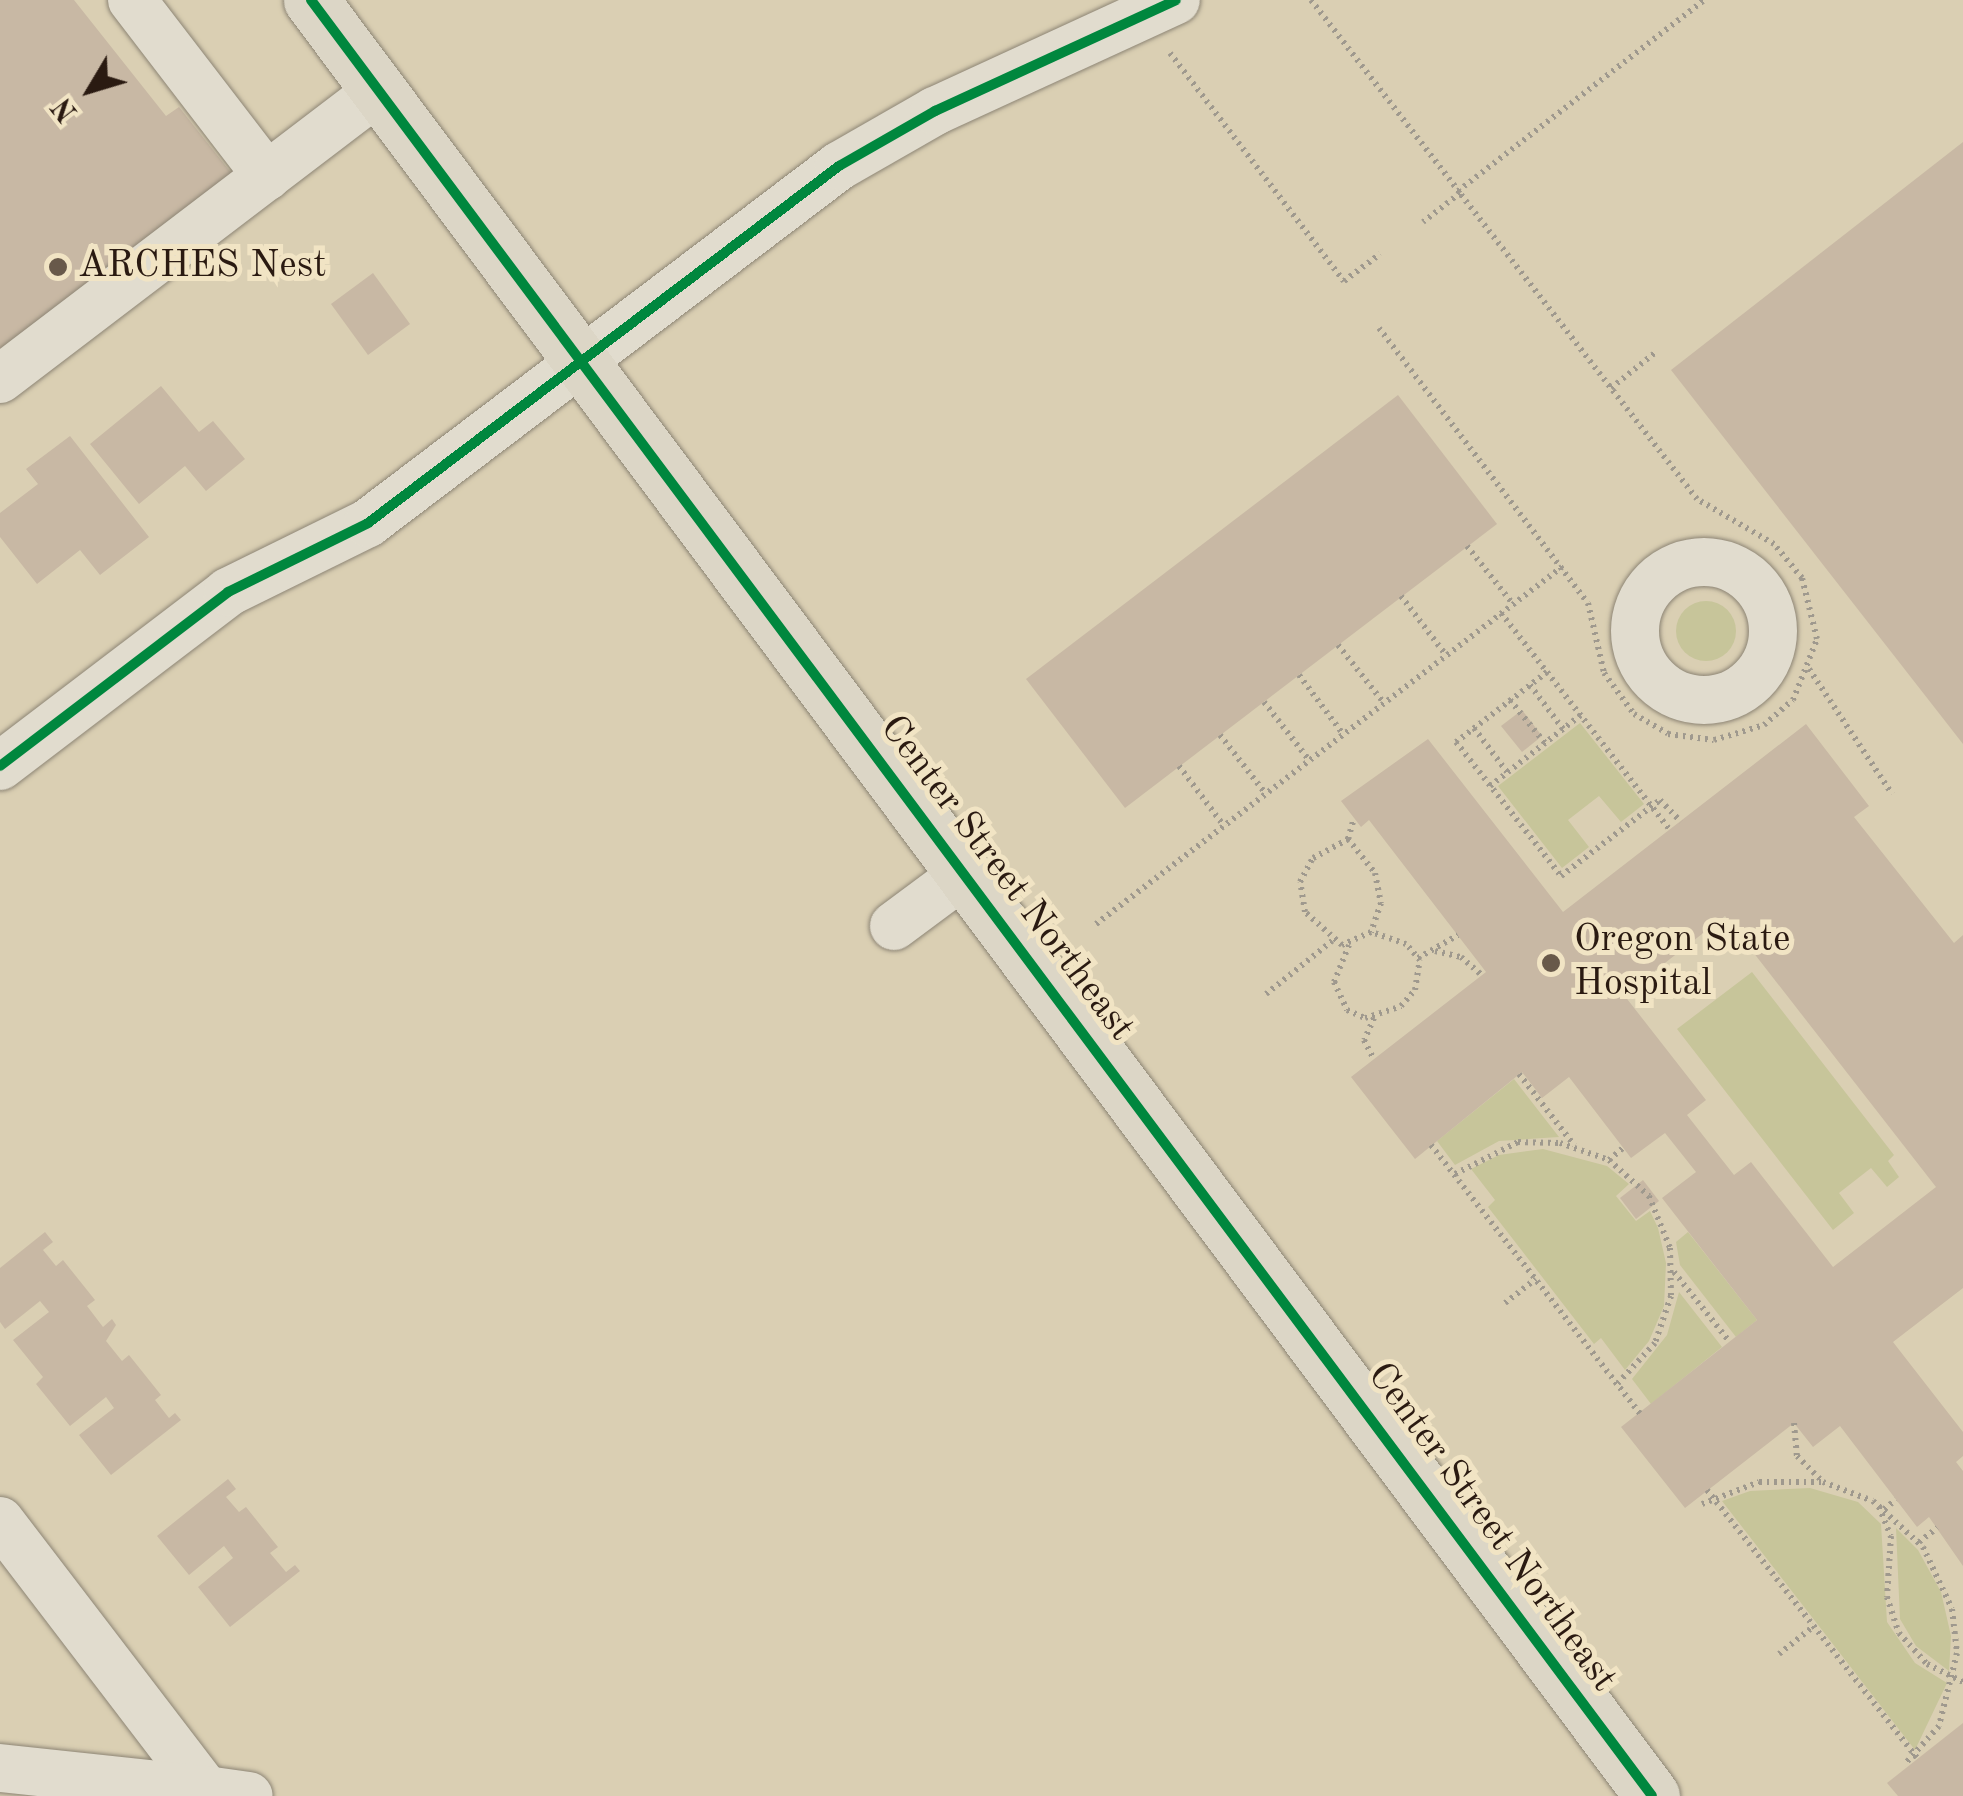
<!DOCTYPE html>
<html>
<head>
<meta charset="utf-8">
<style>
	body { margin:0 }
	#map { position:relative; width:1963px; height:1796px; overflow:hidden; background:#dacfb3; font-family:"Old Standard TT",serif }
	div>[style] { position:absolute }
	.green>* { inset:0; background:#c7c59a }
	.round { border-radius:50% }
	.building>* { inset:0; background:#c8b8a4 }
	.path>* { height:6px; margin-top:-3px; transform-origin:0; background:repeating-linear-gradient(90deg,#9f998e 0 2.5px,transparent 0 7.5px) }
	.roads { filter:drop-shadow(0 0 2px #8d8575) drop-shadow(0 0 2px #8d8575) }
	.minor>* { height:48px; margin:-24px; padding:0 24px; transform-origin:24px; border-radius:24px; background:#e1dcce }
	.minor>.ring { margin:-24px; padding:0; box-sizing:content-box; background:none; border:48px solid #e1dcce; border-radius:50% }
	.major>* { height:55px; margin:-27.5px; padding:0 27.5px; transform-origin:27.5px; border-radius:27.5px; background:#dcd6c6 }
	.cycleway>* { height:10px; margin:-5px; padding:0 5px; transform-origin:5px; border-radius:5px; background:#00873e }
	.dots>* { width:28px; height:28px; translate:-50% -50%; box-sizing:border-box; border:5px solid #f1e4c4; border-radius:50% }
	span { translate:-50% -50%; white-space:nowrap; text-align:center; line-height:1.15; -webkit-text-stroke:10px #f1e4c4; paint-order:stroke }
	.poi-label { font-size:38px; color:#2a1a11 }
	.left { translate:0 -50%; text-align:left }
	.street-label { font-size:38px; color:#2a1a11 }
	.north { position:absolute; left:40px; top:40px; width:100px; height:100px; -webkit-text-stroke:8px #f1e4c4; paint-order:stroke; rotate:232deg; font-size:28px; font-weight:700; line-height:40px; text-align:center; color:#2a1a11 }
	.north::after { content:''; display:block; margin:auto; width:35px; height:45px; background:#2a1a11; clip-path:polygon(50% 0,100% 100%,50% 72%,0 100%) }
</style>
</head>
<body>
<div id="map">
	<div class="green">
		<div class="round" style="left:1676px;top:601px;width:60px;height:60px"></div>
		<div style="clip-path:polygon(1580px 723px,1644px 804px,1621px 822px,1599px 796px,1568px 820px,1589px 847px,1562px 868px,1498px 786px)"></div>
		<div style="clip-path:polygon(1752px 972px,1894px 1155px,1888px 1161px,1899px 1177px,1887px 1187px,1871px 1168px,1839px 1193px,1854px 1213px,1833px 1230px,1677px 1029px)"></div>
		<div style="clip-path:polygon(1514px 1079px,1559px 1137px,1499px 1141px,1455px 1165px,1437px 1141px)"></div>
		<div style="clip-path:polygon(1543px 1149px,1607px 1166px,1629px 1184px,1616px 1196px,1636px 1221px,1650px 1211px,1658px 1228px,1666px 1263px,1664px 1306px,1649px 1341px,1625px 1370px,1601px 1338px,1594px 1344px,1488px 1207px,1495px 1200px,1471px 1169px,1499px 1155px)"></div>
		<div style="clip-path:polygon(1688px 1232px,1757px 1320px,1736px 1337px,1680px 1265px,1676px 1242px)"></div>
		<div style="clip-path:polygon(1679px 1292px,1722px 1347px,1651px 1404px,1632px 1379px,1667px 1335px)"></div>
		<div style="clip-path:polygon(1810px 1488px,1858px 1502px,1881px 1524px,1887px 1622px,1915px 1663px,1947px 1683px,1915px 1750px,1722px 1501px,1750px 1491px)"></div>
		<div style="clip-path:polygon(1896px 1528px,1918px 1550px,1941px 1592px,1951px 1636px,1949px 1671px,1916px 1646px,1900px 1619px)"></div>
	</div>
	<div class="building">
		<div style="clip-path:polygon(0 0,74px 0,166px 116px,179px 107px,232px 174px,0 359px)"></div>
		<div style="clip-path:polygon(1963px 142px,1963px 744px,1671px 370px)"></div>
		<div style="clip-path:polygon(373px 273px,410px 324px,368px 355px,331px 304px)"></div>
		<div style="clip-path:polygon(161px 386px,199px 432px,213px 421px,245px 459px,206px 491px,185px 466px,139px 504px,90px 444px)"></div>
		<div style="clip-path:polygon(1398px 395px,1497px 524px,1125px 808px,1026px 679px)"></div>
		<div style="clip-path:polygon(70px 436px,149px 537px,100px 575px,80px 550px,37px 584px,0 537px,0 513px,38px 484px,26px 469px)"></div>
		<div style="clip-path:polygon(1522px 710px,1542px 736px,1522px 752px,1501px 726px)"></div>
		<div style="clip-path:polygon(evenodd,1806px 724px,1869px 806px,1854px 817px,1954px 943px,1963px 935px,1963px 1288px,1893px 1342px,1963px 1432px,1963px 1456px,1956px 1462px,1963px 1471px,1963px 1566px,1929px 1517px,1917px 1527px,1840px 1426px,1813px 1447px,1794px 1423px,1685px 1508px,1621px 1427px,1757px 1320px,1662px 1198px,1696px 1172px,1665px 1133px,1631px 1158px,1569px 1077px,1542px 1098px,1522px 1072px,1415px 1159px,1351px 1077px,1486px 972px,1369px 820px,1361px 827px,1341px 801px,1428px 739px,1563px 912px,1806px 724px,1725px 916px,1936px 1187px,1833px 1267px,1751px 1162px,1734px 1175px,1687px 1115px,1706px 1100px,1624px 995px,1725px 916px)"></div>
		<div style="clip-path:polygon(1643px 1180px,1659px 1201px,1636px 1219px,1620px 1198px)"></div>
		<div style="clip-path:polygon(45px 1232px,53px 1242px,43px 1250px,56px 1266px,63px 1260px,95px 1300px,87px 1306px,103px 1327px,112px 1319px,116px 1325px,106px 1341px,122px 1361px,129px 1355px,161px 1395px,155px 1400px,169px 1418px,175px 1413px,181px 1420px,111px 1475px,79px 1435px,114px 1408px,106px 1397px,70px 1426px,36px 1384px,43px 1377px,13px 1340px,49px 1312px,40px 1301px,5px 1329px,0 1322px,0 1268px)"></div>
		<div style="clip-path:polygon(228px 1479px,236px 1489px,226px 1497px,239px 1512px,246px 1507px,278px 1547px,270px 1553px,286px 1572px,295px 1565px,300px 1571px,230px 1627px,198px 1587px,233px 1558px,224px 1546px,189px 1575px,157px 1536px)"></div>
		<div style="clip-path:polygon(1963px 1723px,1963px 1796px,1898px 1796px,1887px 1783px)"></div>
	</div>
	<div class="path">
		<div style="left:1311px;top:0;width:244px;rotate:52.3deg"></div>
		<div style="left:1460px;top:193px;width:47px;rotate:141.9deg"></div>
		<div style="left:1170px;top:53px;width:287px;rotate:52.7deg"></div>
		<div style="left:1344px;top:281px;width:45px;rotate:-36.9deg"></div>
		<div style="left:1458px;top:191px;width:311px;rotate:-37.8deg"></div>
		<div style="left:1379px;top:328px;width:345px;rotate:52.8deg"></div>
		<div style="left:1588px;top:603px;width:72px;rotate:77.1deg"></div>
		<div style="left:1604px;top:673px;width:51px;rotate:53.8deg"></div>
		<div style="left:1634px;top:714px;width:39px;rotate:30deg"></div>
		<div style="left:1668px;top:734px;width:46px;rotate:7.4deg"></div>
		<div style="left:1714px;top:740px;width:52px;rotate:-16.7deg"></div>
		<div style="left:1764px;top:725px;width:38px;rotate:-41deg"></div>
		<div style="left:1793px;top:700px;width:66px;rotate:-68.5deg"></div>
		<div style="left:1817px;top:639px;width:63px;rotate:-103.8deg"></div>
		<div style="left:1802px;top:578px;width:44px;rotate:-129.5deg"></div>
		<div style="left:1774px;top:544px;width:89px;rotate:-149.7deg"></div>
		<div style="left:1697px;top:499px;width:387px;rotate:-127.8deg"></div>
		<div style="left:1611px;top:388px;width:58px;rotate:-38.7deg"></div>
		<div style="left:1467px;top:546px;width:74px;rotate:51.6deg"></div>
		<div style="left:1401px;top:596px;width:74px;rotate:52.7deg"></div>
		<div style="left:1501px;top:613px;width:275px;rotate:52.1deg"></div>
		<div style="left:1338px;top:645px;width:74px;rotate:51.6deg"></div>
		<div style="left:1809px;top:669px;width:150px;rotate:56.4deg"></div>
		<div style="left:1547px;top:672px;width:115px;rotate:142.4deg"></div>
		<div style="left:1456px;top:742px;width:170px;rotate:51.9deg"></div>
		<div style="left:1561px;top:876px;width:125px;rotate:-37.5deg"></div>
		<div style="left:1660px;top:800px;width:30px;rotate:46deg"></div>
		<div style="left:1299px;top:675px;width:74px;rotate:53.3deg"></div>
		<div style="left:1530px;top:685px;width:55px;rotate:53.1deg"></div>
		<div style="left:1510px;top:700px;width:55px;rotate:50.9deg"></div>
		<div style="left:1264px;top:702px;width:73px;rotate:52.2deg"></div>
		<div style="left:1474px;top:728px;width:55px;rotate:53.1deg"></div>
		<div style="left:1220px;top:735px;width:75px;rotate:52.1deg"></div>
		<div style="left:1179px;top:766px;width:75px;rotate:53.1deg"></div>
		<div style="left:1490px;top:786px;width:115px;rotate:-38deg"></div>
		<div style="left:1348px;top:839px;width:43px;rotate:51.5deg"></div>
		<div style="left:1375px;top:873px;width:31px;rotate:79deg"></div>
		<div style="left:1381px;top:903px;width:31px;rotate:109deg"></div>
		<div style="left:1371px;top:932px;width:32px;rotate:156deg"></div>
		<div style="left:1342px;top:945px;width:50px;rotate:-138.3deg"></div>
		<div style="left:1305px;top:912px;width:30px;rotate:-99deg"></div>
		<div style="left:1300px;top:882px;width:27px;rotate:-62deg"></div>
		<div style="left:1313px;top:858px;width:40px;rotate:-28deg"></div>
		<div style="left:1348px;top:839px;width:22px;rotate:-74deg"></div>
		<div style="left:1096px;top:924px;width:587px;rotate:-37.46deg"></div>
		<div style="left:1349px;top:945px;width:40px;rotate:112deg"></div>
		<div style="left:1334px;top:982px;width:31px;rotate:65deg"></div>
		<div style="left:1347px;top:1010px;width:20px;rotate:24deg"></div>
		<div style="left:1365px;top:1018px;width:38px;rotate:-18deg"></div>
		<div style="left:1401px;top:1006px;width:21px;rotate:-49deg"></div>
		<div style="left:1415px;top:990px;width:30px;rotate:-81deg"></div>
		<div style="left:1420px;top:960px;width:21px;rotate:-131deg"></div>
		<div style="left:1406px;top:944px;width:37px;rotate:-161deg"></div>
		<div style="left:1435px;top:951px;width:27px;rotate:13deg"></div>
		<div style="left:1461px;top:957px;width:28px;rotate:41deg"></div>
		<div style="left:1418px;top:958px;width:46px;rotate:-29.9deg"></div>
		<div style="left:1266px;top:994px;width:85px;rotate:-38.8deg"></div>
		<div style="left:1374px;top:1018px;width:24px;rotate:114deg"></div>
		<div style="left:1364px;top:1040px;width:22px;rotate:63deg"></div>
		<div style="left:1519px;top:1074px;width:90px;rotate:52.2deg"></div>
		<div style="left:1431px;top:1145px;width:340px;rotate:52.1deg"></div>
		<div style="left:1609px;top:1160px;width:18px;rotate:-41deg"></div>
		<div style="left:1455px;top:1174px;width:71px;rotate:-26.9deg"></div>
		<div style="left:1518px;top:1142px;width:42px;rotate:1.4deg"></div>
		<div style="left:1560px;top:1143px;width:52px;rotate:19.1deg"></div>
		<div style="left:1609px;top:1160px;width:54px;rotate:42deg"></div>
		<div style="left:1649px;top:1196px;width:56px;rotate:68deg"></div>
		<div style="left:1670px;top:1248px;width:48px;rotate:88.8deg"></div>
		<div style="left:1671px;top:1296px;width:50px;rotate:108.8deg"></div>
		<div style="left:1655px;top:1343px;width:56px;rotate:132.8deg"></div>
		<div style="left:1674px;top:1272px;width:88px;rotate:51.4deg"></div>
		<div style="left:1505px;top:1303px;width:39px;rotate:-38deg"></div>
		<div style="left:1794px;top:1423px;width:33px;rotate:85deg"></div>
		<div style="left:1797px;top:1456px;width:35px;rotate:45deg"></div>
		<div style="left:1707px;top:1490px;width:340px;rotate:51.9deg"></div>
		<div style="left:1702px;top:1504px;width:61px;rotate:-21.1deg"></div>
		<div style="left:1759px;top:1482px;width:64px"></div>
		<div style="left:1823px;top:1482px;width:53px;rotate:20.8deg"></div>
		<div style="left:1873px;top:1501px;width:68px;rotate:42.6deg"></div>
		<div style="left:1923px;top:1547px;width:68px;rotate:64.9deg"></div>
		<div style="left:1952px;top:1609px;width:44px;rotate:83.5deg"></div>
		<div style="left:1957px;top:1653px;width:75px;rotate:103.9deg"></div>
		<div style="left:1939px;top:1726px;width:52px;rotate:131.9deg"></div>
		<div style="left:1879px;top:1507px;width:31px;rotate:68deg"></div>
		<div style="left:1891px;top:1536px;width:61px;rotate:93.8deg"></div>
		<div style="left:1887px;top:1597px;width:38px;rotate:72deg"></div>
		<div style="left:1899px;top:1633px;width:42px;rotate:47.9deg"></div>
		<div style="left:1927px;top:1664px;width:40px;rotate:26.6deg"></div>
		<div style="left:1884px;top:1509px;width:15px;rotate:-37deg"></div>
		<div style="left:1919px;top:1542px;width:23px;rotate:-38deg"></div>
		<div style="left:1779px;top:1654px;width:45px;rotate:-38.7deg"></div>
	</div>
	<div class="roads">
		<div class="minor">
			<div style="left:132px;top:0;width:222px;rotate:52.5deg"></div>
			<div style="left:0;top:379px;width:475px;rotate:-37.3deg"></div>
			<div class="ring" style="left:1635px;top:562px;width:90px;height:90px"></div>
			<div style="left:0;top:766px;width:287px;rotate:-37.3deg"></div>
			<div style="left:228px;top:592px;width:156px;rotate:-26.2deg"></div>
			<div style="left:368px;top:523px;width:591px;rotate:-37.16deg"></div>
			<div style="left:839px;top:166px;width:111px;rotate:-29.8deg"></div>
			<div style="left:935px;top:111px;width:265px;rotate:-24.7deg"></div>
			<div style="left:894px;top:926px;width:87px;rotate:-36.6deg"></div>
			<div style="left:0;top:1521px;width:339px;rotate:52.6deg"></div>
			<div style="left:206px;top:1790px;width:43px;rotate:7.9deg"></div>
			<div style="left:0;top:1768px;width:207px;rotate:6.1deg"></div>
		</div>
		<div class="major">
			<div style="left:311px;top:0;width:2241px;rotate:53.25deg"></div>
		</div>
	</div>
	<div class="cycleway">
		<div style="left:311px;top:0;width:2241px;rotate:53.25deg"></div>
		<div style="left:0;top:766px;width:287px;rotate:-37.3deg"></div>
		<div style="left:228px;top:592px;width:156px;rotate:-26.2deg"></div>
		<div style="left:368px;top:523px;width:591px;rotate:-37.16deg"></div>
		<div style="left:839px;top:166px;width:111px;rotate:-29.8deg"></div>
		<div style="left:935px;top:111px;width:265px;rotate:-24.7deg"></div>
	</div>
	<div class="dots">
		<div style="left:58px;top:267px;background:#68594a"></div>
		<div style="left:1551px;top:963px;background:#68594a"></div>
	</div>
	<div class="poi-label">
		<span class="left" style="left:78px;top:267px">ARCHES Nest</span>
		<span class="left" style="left:1574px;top:963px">Oregon State<br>Hospital</span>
	</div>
	<div class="street-label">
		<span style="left:1006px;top:879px;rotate:53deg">Center Street Northeast</span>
		<span style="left:1491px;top:1528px;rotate:54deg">Center Street Northeast</span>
	</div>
	<div class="north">N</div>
</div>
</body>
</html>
